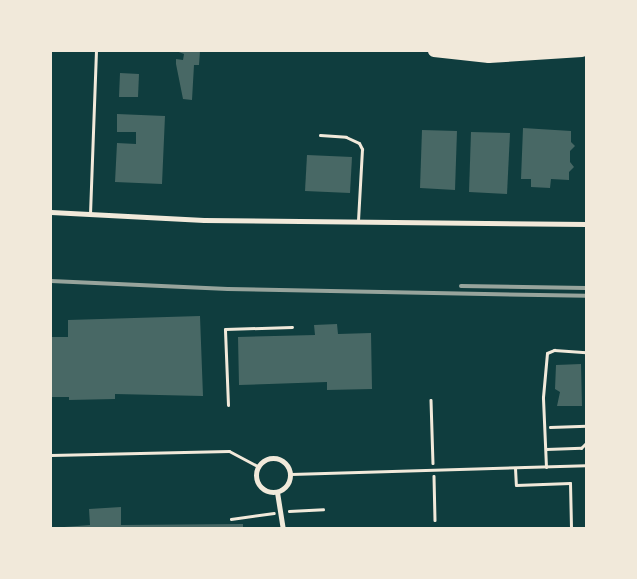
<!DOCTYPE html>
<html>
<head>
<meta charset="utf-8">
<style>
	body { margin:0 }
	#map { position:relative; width:637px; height:579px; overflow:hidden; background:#0f3d3e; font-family:"DM Sans",sans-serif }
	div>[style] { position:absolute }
	.building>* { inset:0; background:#486865 }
	.path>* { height:2.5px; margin:-1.25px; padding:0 1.25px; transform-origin:1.25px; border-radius:1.25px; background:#f1e9da }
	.service>* { height:3px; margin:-1.5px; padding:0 1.5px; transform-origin:1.5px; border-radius:1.5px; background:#f1e9da }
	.minor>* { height:5px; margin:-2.5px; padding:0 2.5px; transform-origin:2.5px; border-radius:2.5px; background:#f1e9da }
	.minor>.ring { margin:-2.5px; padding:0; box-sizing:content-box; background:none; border:5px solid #f1e9da; border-radius:50% }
	.motorway>* { height:12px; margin:-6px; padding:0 6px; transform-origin:6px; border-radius:6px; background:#f1e9da }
	.rail>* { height:4px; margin:-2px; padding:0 2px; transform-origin:2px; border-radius:2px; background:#97a49c }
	span { translate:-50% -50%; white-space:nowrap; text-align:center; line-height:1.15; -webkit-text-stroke:5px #f1e9da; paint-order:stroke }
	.frame { position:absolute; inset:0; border:52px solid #f1e9da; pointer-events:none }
</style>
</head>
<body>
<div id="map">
	<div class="building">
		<div style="clip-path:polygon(176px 51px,200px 51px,199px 65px,194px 65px,192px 100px,183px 99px,176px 64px,176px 59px,183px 60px,184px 54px)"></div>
		<div style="clip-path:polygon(120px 73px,139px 74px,138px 97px,119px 97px)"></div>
		<div style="clip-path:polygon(117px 114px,165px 116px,162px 184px,115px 182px,117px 143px,136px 144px,136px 132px,117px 132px)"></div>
		<div style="clip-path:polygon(523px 128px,571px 131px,571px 142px,575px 146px,570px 151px,570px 162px,574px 167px,569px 172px,569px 180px,551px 179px,550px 188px,531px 187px,531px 179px,521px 179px)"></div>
		<div style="clip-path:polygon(422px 130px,457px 131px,455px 190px,420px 188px)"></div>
		<div style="clip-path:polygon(471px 132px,510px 133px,507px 194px,469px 192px)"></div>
		<div style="clip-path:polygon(307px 155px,352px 157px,350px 193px,305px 191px)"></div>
		<div style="clip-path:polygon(200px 316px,203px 396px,115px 394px,115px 399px,69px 400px,69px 397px,51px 397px,51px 337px,68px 337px,68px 320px)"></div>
		<div style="clip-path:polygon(337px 324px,338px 334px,371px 333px,372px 389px,327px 390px,327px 382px,239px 385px,238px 337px,315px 335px,314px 325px)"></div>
		<div style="clip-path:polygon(581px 364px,582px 406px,557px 406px,560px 392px,555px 389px,556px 365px)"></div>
		<div style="clip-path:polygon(121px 507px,121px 525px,243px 524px,243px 528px,51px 528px,90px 525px,89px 509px)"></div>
	</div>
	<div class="path">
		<div style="left:431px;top:400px;width:63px;rotate:88.2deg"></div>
		<div style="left:550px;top:427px;width:36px;rotate:-2deg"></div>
		<div style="left:434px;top:476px;width:44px;rotate:88.7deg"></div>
		<div style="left:289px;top:511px;width:34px;rotate:-3deg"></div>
		<div style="left:231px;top:519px;width:43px;rotate:-7.9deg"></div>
	</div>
	<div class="service">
		<div style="left:320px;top:135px;width:26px;rotate:4deg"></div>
		<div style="left:346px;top:137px;width:14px;rotate:25deg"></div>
		<div style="left:359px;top:143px;width:7px;rotate:63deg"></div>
		<div style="left:362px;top:149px;width:72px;rotate:93.2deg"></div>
		<div style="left:90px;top:214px;width:163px;rotate:-87.9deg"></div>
		<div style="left:586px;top:376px;width:30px;rotate:90deg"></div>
		<div style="left:228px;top:405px;width:76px;rotate:-92.3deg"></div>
		<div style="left:225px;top:329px;width:67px;rotate:-1.7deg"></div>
		<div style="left:546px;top:449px;width:35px;rotate:-2deg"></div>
		<div style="left:581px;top:448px;width:7px;rotate:-45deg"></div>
		<div style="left:51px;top:455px;width:178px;rotate:-1.3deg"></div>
		<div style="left:229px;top:451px;width:32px;rotate:28deg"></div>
		<div style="left:546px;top:467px;width:70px;rotate:-92.5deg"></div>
		<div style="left:543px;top:397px;width:44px;rotate:-84.8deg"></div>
		<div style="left:547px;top:353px;width:8px;rotate:-23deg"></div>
		<div style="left:554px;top:350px;width:32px;rotate:4deg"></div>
		<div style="left:515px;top:468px;width:17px;rotate:87deg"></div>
		<div style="left:516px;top:485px;width:54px;rotate:-2.1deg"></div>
		<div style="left:570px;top:483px;width:45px;rotate:88.7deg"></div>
		<div style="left:291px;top:474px;width:295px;rotate:-1.7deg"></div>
	</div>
	<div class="minor">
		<div style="left:51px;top:212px;width:153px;rotate:3deg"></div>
		<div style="left:204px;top:220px;width:382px;rotate:0.6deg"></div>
		<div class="ring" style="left:256px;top:458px;width:29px;height:29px"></div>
		<div style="left:277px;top:492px;width:36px;rotate:81deg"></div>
	</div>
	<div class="motorway">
		<div style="left:434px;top:51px;width:55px;rotate:6.2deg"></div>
		<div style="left:489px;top:57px;width:93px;rotate:-3.7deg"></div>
	</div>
	<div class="rail">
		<div style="left:51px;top:281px;width:177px;rotate:2.6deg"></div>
		<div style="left:228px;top:289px;width:358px;rotate:1.1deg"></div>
		<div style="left:461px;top:286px;width:125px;rotate:0.9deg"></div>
	</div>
	<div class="frame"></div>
</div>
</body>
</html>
